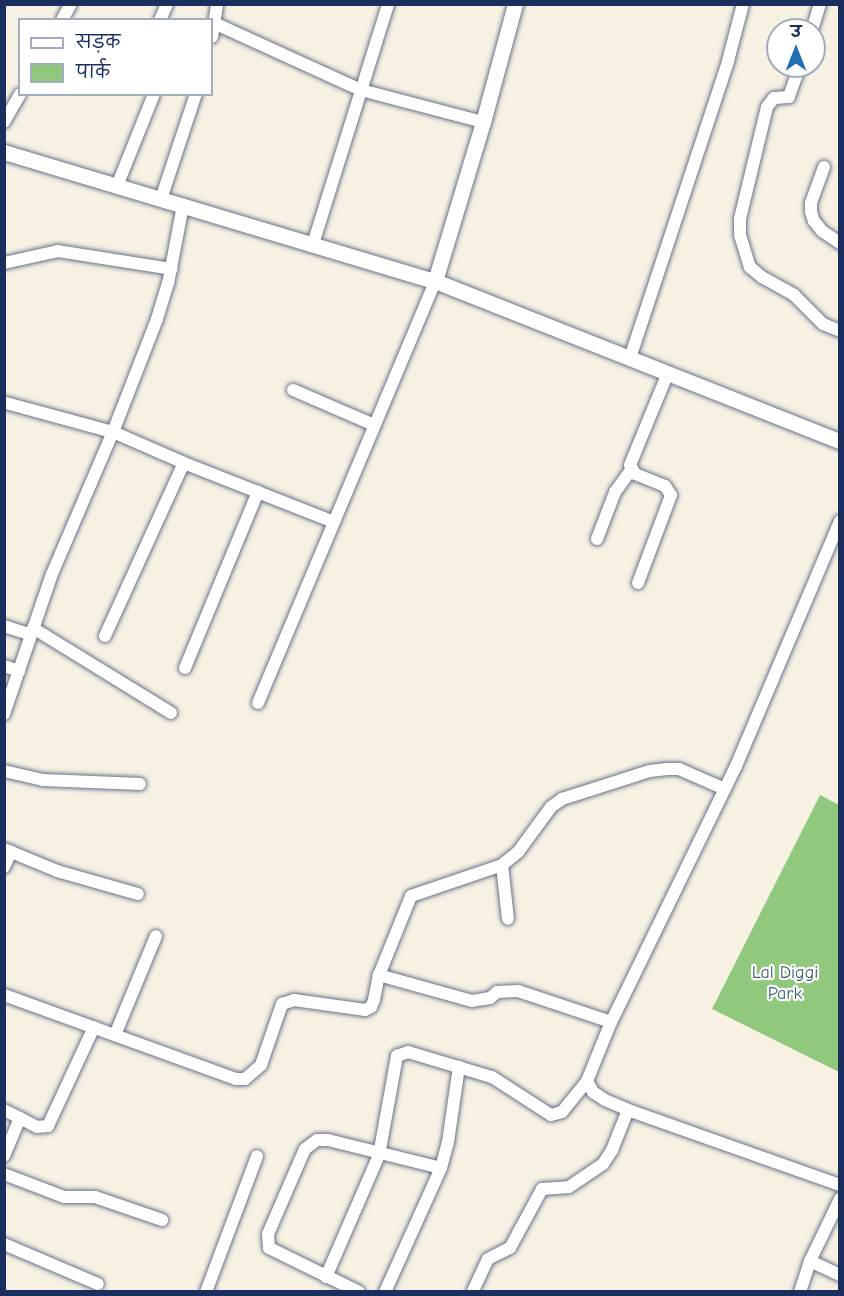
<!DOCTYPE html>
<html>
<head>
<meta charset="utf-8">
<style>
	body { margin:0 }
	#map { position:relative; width:844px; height:1296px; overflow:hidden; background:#f6f1e2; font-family:"Comic Neue","Playpen Sans Deva",sans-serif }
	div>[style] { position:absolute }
	.green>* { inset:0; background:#90c97d }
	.roads { filter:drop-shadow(0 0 2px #68738c) drop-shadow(0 0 2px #68738c) }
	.minor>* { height:12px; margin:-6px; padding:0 6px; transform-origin:6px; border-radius:6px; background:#fff }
	.tertiary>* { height:15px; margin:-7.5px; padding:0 7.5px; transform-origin:7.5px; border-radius:7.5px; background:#fff }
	span { translate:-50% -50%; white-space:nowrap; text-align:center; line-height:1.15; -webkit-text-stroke:4.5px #fff; paint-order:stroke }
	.park-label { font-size:18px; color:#3e5d67 }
	.frame { position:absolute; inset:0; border:6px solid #1b2f5e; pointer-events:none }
	.legend { position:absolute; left:18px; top:18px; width:195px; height:78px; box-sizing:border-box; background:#fff; border:2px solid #a4acbf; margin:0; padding:8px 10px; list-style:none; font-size:18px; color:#1b2f5e }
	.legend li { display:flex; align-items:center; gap:12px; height:30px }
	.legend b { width:30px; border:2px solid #a4acbf }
	.north { position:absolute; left:766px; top:18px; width:60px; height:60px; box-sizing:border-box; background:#fff; border:2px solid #a4acbf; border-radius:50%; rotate:0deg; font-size:16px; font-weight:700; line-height:24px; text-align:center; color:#1b2f5e }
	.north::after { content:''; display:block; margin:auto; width:21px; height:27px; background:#1f6fb2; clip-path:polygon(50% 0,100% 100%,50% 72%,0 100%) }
</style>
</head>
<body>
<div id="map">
	<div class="green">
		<div style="clip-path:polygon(820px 795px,839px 805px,839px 1072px,712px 1009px)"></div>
	</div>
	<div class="roads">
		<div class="minor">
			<div style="left:62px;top:20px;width:18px;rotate:-61deg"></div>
			<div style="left:160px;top:20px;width:17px;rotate:-66deg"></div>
			<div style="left:214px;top:23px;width:162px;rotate:24.5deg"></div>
			<div style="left:361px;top:90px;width:126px;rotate:14.7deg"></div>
			<div style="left:812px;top:30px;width:27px;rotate:-73deg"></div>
			<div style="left:212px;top:37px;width:33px;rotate:-81deg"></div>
			<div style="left:800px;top:66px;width:33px;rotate:110deg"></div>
			<div style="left:789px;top:97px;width:15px;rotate:176deg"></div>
			<div style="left:774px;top:98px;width:11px;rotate:128deg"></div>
			<div style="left:767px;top:107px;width:115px;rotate:103.6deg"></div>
			<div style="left:740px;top:219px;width:16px;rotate:90deg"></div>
			<div style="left:740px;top:235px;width:34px;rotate:73deg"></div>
			<div style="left:750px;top:267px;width:16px;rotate:40deg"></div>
			<div style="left:762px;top:277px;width:37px;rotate:29deg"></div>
			<div style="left:794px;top:295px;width:41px;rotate:45deg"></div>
			<div style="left:823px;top:324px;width:18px;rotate:22deg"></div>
			<div style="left:4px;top:122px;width:32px;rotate:-60deg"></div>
			<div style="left:824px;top:167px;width:38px;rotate:110deg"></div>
			<div style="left:811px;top:203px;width:9px;rotate:90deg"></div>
			<div style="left:811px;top:212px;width:9px;rotate:72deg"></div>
			<div style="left:814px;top:221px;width:13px;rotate:51deg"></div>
			<div style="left:822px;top:231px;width:22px;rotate:34deg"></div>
			<div style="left:117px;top:186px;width:99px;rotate:-68.1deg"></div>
			<div style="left:161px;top:199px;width:111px;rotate:-71.6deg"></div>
			<div style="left:313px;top:244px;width:251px;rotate:-72.6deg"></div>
			<div style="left:4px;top:263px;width:55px;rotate:-12.5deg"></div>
			<div style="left:58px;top:251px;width:115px;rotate:9deg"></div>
			<div style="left:630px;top:358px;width:313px;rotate:-71.7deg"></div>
			<div style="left:728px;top:61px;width:59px;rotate:-75.3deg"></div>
			<div style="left:293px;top:390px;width:88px;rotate:23.4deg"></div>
			<div style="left:6px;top:403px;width:111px;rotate:15.2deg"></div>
			<div style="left:113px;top:432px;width:77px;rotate:23.6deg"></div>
			<div style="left:184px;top:463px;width:161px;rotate:21.5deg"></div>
			<div style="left:840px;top:521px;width:266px;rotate:113deg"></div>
			<div style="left:736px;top:766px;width:285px;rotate:116deg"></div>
			<div style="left:611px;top:1022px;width:64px;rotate:112.1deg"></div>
			<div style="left:587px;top:1081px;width:13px;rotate:61deg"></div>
			<div style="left:593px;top:1092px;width:14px;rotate:34deg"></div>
			<div style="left:605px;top:1100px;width:25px;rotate:23deg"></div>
			<div style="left:628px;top:1110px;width:225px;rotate:19.5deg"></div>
			<div style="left:597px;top:539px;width:50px;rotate:-69deg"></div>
			<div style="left:615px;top:492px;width:27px;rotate:-54deg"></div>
			<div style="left:638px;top:583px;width:94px;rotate:-69.4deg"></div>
			<div style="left:671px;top:495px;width:11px;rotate:-124deg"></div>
			<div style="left:665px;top:486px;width:32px;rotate:-158deg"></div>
			<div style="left:635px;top:474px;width:10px;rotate:-119deg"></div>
			<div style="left:630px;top:465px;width:100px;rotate:-67.6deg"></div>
			<div style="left:4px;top:626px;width:28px;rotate:18deg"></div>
			<div style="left:33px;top:628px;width:162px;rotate:31.6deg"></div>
			<div style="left:105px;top:636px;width:190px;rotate:-65.5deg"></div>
			<div style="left:4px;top:666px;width:16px;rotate:18deg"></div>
			<div style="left:185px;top:668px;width:191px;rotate:-67.5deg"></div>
			<div style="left:258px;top:703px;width:458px;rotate:-67.2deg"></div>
			<div style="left:4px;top:714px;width:148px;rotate:-71.1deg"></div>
			<div style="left:52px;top:574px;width:155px;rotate:-66.8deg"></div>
			<div style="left:113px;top:432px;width:121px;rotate:-68.7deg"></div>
			<div style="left:157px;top:319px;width:37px;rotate:-73deg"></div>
			<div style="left:168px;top:284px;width:80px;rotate:-79.2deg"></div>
			<div style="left:4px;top:771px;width:40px;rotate:13deg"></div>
			<div style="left:43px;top:780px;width:97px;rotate:2.4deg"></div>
			<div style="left:4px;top:849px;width:57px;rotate:22.5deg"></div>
			<div style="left:57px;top:871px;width:84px;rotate:15.9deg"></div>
			<div style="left:502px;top:865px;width:54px;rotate:83.7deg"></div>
			<div style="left:4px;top:867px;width:17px;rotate:-65deg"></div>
			<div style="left:4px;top:995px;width:247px;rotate:19.9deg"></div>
			<div style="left:236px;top:1079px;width:9px"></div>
			<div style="left:245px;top:1079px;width:21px;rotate:-41deg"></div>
			<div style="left:261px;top:1065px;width:65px;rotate:-71deg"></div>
			<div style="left:282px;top:1004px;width:13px;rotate:-18deg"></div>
			<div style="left:294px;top:1000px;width:72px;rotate:8deg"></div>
			<div style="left:365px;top:1010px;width:7px;rotate:-27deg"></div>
			<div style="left:371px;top:1007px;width:8px;rotate:-67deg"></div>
			<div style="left:374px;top:1000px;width:25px;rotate:-79deg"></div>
			<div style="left:611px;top:1022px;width:98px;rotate:-161.6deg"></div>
			<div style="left:518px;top:991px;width:21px;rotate:177deg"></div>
			<div style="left:497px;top:992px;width:9px;rotate:139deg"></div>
			<div style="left:490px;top:998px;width:18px;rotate:171deg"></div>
			<div style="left:472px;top:1001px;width:97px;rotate:-164.4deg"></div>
			<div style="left:379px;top:975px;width:85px;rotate:-67.9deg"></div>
			<div style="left:411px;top:896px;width:96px;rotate:-18.8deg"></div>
			<div style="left:502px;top:865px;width:21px;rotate:-39deg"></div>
			<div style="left:518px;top:852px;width:56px;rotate:-53.7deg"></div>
			<div style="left:551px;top:807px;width:14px;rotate:-36deg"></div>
			<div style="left:562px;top:799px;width:92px;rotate:-17.7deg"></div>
			<div style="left:650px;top:771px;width:17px;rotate:-7deg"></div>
			<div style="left:667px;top:769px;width:12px"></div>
			<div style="left:679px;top:769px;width:50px;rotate:23.5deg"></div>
			<div style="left:115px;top:1035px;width:107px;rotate:-67.5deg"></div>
			<div style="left:4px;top:1110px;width:18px;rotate:27deg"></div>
			<div style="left:20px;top:1118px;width:41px;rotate:112.8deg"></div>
			<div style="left:20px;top:1118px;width:19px;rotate:28deg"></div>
			<div style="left:37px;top:1127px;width:11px;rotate:-5deg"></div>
			<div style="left:48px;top:1126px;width:109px;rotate:-65.1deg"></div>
			<div style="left:4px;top:1174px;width:64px;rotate:21deg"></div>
			<div style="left:64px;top:1197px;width:31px"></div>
			<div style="left:95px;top:1197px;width:71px;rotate:18.9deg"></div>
			<div style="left:4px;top:1244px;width:102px;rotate:23.1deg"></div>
			<div style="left:810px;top:1261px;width:33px;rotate:25deg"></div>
			<div style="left:326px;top:1277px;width:133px;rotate:-66.5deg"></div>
			<div style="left:379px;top:1155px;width:101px;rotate:-79.7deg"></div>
			<div style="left:397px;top:1056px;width:12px;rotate:-20deg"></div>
			<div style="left:408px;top:1052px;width:88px;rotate:16.6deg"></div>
			<div style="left:492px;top:1077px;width:70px;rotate:32.8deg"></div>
			<div style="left:551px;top:1115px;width:11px;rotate:-15deg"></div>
			<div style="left:562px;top:1112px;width:40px;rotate:-51deg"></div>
			<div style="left:473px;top:1291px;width:35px;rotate:-65deg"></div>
			<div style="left:488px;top:1259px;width:25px;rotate:-27deg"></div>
			<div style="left:510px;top:1248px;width:67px;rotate:-61.5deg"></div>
			<div style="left:542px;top:1189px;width:27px;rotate:-4deg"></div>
			<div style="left:569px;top:1187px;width:41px;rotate:-34.1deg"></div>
			<div style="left:603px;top:1164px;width:17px;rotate:-57deg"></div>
			<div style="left:612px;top:1150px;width:43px;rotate:-68.2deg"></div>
			<div style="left:206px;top:1292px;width:145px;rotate:-69.4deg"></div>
			<div style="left:359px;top:1292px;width:100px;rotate:-153.9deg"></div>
			<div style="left:269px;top:1248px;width:14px;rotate:-94deg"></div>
			<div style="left:268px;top:1234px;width:93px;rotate:-66.5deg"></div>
			<div style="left:305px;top:1149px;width:15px;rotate:-37deg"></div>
			<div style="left:317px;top:1140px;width:11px"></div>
			<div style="left:328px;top:1140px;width:116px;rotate:13.9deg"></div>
			<div style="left:385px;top:1292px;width:136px;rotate:-65.7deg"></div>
			<div style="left:441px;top:1168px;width:27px;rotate:-75deg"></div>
			<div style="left:448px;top:1142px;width:76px;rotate:-81.7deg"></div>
			<div style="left:800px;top:1292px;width:33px;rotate:-72deg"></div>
			<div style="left:810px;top:1261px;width:69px;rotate:-64.2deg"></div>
		</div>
		<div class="tertiary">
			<div style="left:4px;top:152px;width:450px;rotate:16.7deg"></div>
			<div style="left:435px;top:281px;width:435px;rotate:21.6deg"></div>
			<div style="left:435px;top:281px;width:166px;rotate:-73.2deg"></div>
			<div style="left:483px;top:122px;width:122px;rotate:-74.8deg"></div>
		</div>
	</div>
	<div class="park-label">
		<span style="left:785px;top:984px">Lal Diggi<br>Park</span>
	</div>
	<div class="frame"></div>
	<ul class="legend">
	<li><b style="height:8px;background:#fff"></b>सड़क</li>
	<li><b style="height:16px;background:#90c97d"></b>पार्क</li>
	</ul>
	<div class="north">उ</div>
</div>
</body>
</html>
